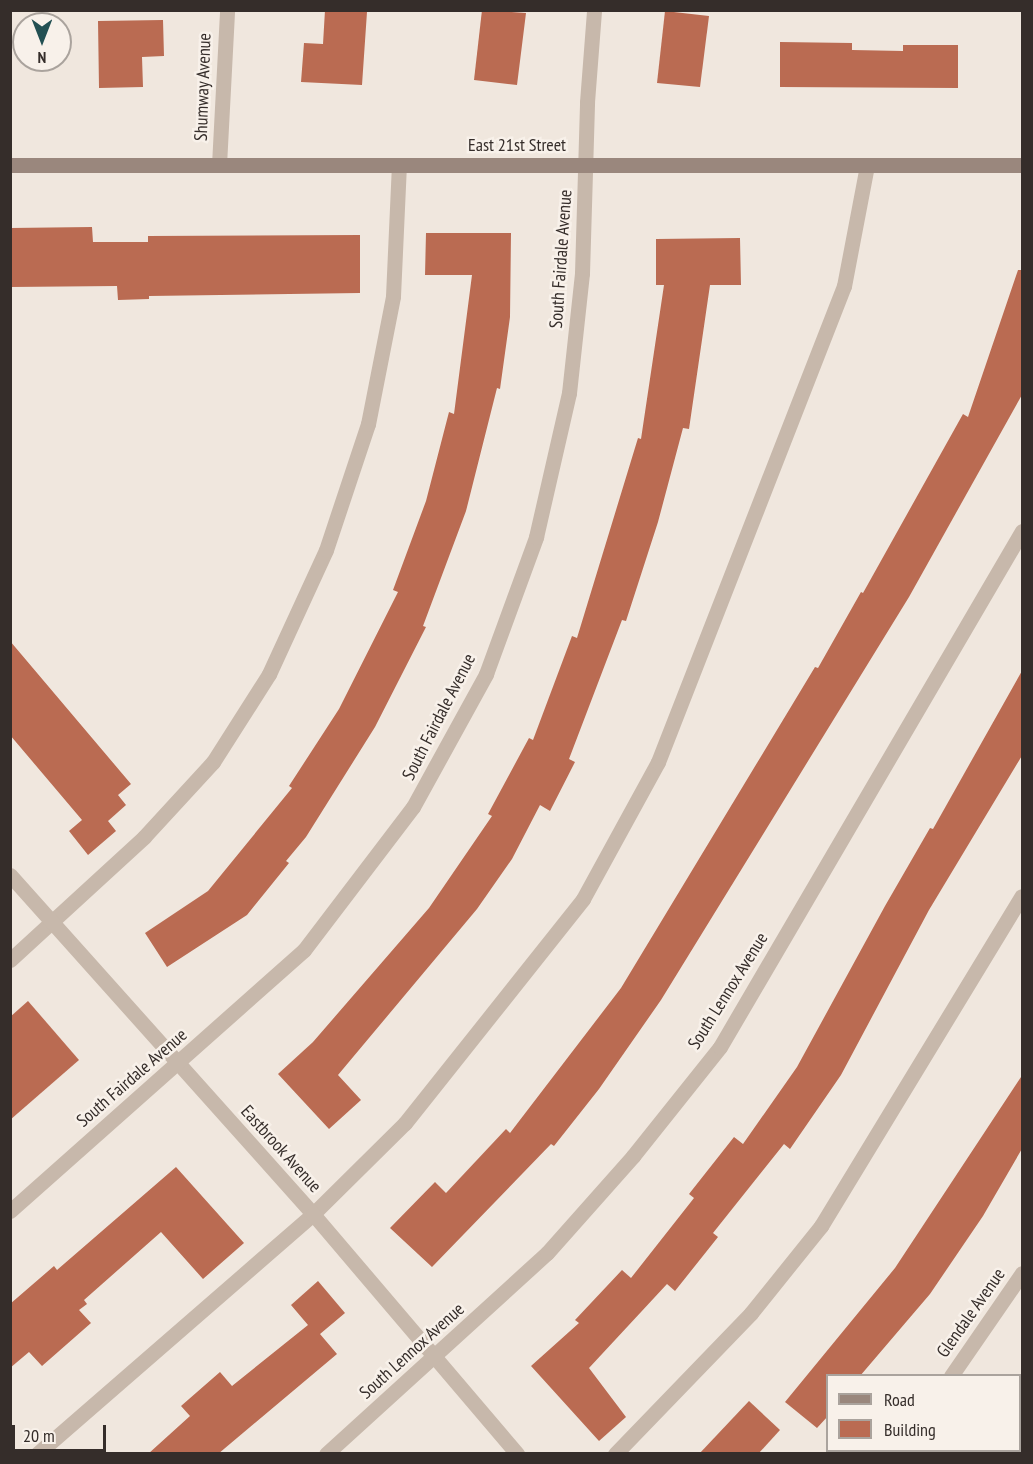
<!DOCTYPE html>
<html>
<head>
<meta charset="utf-8">
<style>
	body { margin:0 }
	#map { position:relative; width:1033px; height:1464px; overflow:hidden; background:#f0e7de; font-family:"PT Sans Narrow",sans-serif }
	div>[style] { position:absolute }
	.building>* { inset:0; background:#ba6b52 }
	.lane>* { height:15px; margin:-7.5px; padding:0 7.5px; transform-origin:7.5px; border-radius:7.5px; background:#c7b8ab }
	.street>* { height:15px; margin:-7.5px; padding:0 7.5px; transform-origin:7.5px; border-radius:7.5px; background:#c7b8ab }
	.secondary>* { height:15px; margin:-7.5px; padding:0 7.5px; transform-origin:7.5px; border-radius:7.5px; background:#9a877d }
	span { translate:-50% -50%; white-space:nowrap; text-align:center; line-height:1.15; -webkit-text-stroke:5px #f8f1ea; paint-order:stroke }
	.street-label { font-size:18px; color:#352d2a }
	.frame { position:absolute; inset:0; border:12px solid #352d2a; pointer-events:none }
	.legend { position:absolute; left:826px; top:1374px; width:195px; height:78px; box-sizing:border-box; background:#f8f1ea; border:2px solid #aaa39d; margin:0; padding:8px 10px; list-style:none; font-size:18px; color:#352d2a }
	.legend li { display:flex; align-items:center; gap:12px; height:30px }
	.legend b { width:30px; border:2px solid #aaa39d }
	.north { position:absolute; left:12px; top:12px; width:60px; height:60px; box-sizing:border-box; background:#f8f1ea; border:2px solid #aaa39d; border-radius:50%; rotate:180deg; font-size:16px; font-weight:700; line-height:24px; text-align:center; color:#352d2a }
	.north::after { content:''; display:block; margin:auto; width:21px; height:27px; background:#235053; clip-path:polygon(50% 0,100% 100%,50% 72%,0 100%) }
	.scale { position:absolute; left:12px; top:1425px; width:94px; height:27px; box-sizing:border-box; border:3px solid #352d2a; border-top:0; padding-left:8px; font-size:18px; line-height:21px; white-space:nowrap; color:#352d2a; -webkit-text-stroke:4px #f8f1ea; paint-order:stroke }
</style>
</head>
<body>
<div id="map">
	<div class="building">
		<div style="clip-path:polygon(325px 10px,367px 12px,362px 85px,301px 82px,304px 43px,323px 44px)"></div>
		<div style="clip-path:polygon(482px 10px,526px 13px,517px 85px,474px 80px)"></div>
		<div style="clip-path:polygon(665px 11px,709px 16px,700px 87px,657px 83px)"></div>
		<div style="clip-path:polygon(163px 20px,164px 56px,142px 57px,143px 87px,99px 88px,98px 21px)"></div>
		<div style="clip-path:polygon(780px 42px,852px 43px,852px 50px,903px 51px,903px 45px,958px 45px,958px 88px,780px 87px)"></div>
		<div style="clip-path:polygon(92px 227px,93px 242px,148px 242px,148px 236px,360px 235px,360px 293px,149px 296px,149px 299px,118px 300px,117px 286px,10px 287px,10px 228px)"></div>
		<div style="clip-path:polygon(426px 233px,511px 233px,510px 317px,500px 389px,497px 388px,466px 511px,423px 626px,426px 627px,375px 727px,306px 837px,286px 861px,289px 863px,247px 915px,167px 967px,145px 933px,208px 891px,292px 788px,289px 786px,339px 709px,398px 592px,393px 590px,426px 501px,449px 412px,454px 414px,472px 275px,425px 275px)"></div>
		<div style="clip-path:polygon(740px 238px,741px 285px,710px 285px,689px 429px,683px 428px,658px 522px,626px 621px,622px 620px,569px 759px,575px 762px,550px 811px,540px 805px,512px 859px,477px 909px,338px 1075px,361px 1100px,329px 1129px,278px 1074px,313px 1042px,429px 908px,492px 816px,488px 814px,529px 738px,533px 740px,572px 636px,577px 638px,638px 438px,641px 439px,664px 285px,656px 285px,656px 239px)"></div>
		<div style="clip-path:polygon(1018px 270px,1023px 270px,1023px 393px,909px 597px,661px 1000px,599px 1089px,554px 1146px,551px 1144px,432px 1267px,390px 1228px,435px 1182px,446px 1193px,506px 1129px,510px 1133px,621px 988px,815px 667px,818px 668px,861px 592px,863px 593px,963px 414px,968px 417px)"></div>
		<div style="clip-path:polygon(10px 641px,131px 784px,118px 795px,126px 805px,108px 821px,116px 831px,88px 855px,69px 831px,82px 820px,10px 735px)"></div>
		<div style="clip-path:polygon(1023px 669px,1023px 754px,929px 910px,841px 1075px,790px 1149px,784px 1144px,713px 1233px,718px 1237px,675px 1291px,667px 1284px,589px 1368px,626px 1417px,599px 1441px,531px 1366px,579px 1323px,575px 1320px,622px 1270px,631px 1278px,694px 1198px,689px 1194px,734px 1137px,743px 1144px,797px 1067px,885px 906px,930px 828px,933px 829px)"></div>
		<div style="clip-path:polygon(28px 1001px,79px 1060px,10px 1120px,10px 1017px)"></div>
		<div style="clip-path:polygon(1023px 1074px,1023px 1147px,983px 1216px,930px 1294px,860px 1376px,828px 1376px,828px 1416px,817px 1428px,785px 1402px,895px 1268px)"></div>
		<div style="clip-path:polygon(176px 1167px,244px 1243px,203px 1279px,161px 1232px,84px 1300px,87px 1304px,79px 1310px,91px 1323px,42px 1366px,29px 1352px,10px 1368px,10px 1304px,54px 1266px,57px 1270px)"></div>
		<div style="clip-path:polygon(318px 1281px,345px 1313px,320px 1334px,337px 1354px,218px 1454px,148px 1454px,190px 1416px,181px 1406px,220px 1372px,232px 1386px,308px 1325px,291px 1305px)"></div>
		<div style="clip-path:polygon(749px 1401px,780px 1430px,758px 1454px,699px 1454px)"></div>
	</div>
	<div class="lane">
		<div style="left:10px;top:960px;width:182px;rotate:-42.5deg"></div>
		<div style="left:144px;top:837px;width:102px;rotate:-47.4deg"></div>
		<div style="left:213px;top:762px;width:104px;rotate:-57.5deg"></div>
		<div style="left:269px;top:674px;width:136px;rotate:-65.3deg"></div>
		<div style="left:326px;top:550px;width:133px;rotate:-71.6deg"></div>
		<div style="left:368px;top:424px;width:130px;rotate:-78.9deg"></div>
		<div style="left:393px;top:296px;width:131px;rotate:-87.4deg"></div>
		<div style="left:37px;top:1454px;width:366px;rotate:-41deg"></div>
		<div style="left:313px;top:1214px;width:129px;rotate:-44.7deg"></div>
		<div style="left:405px;top:1123px;width:286px;rotate:-51.5deg"></div>
		<div style="left:583px;top:899px;width:156px;rotate:-61.3deg"></div>
		<div style="left:658px;top:762px;width:511px;rotate:-68.66deg"></div>
		<div style="left:844px;top:286px;width:123px;rotate:-79.2deg"></div>
		<div style="left:615px;top:1454px;width:196px;rotate:-46deg"></div>
		<div style="left:751px;top:1313px;width:112px;rotate:-51.2deg"></div>
		<div style="left:821px;top:1226px;width:386px;rotate:-58.7deg"></div>
	</div>
	<div class="street">
		<div style="left:219px;top:165px;width:155px;rotate:-87deg"></div>
		<div style="left:10px;top:875px;width:455px;rotate:48.2deg"></div>
		<div style="left:313px;top:1214px;width:315px;rotate:49.6deg"></div>
		<div style="left:10px;top:1211px;width:393px;rotate:-41.6deg"></div>
		<div style="left:304px;top:950px;width:180px;rotate:-52.7deg"></div>
		<div style="left:413px;top:807px;width:152px;rotate:-61.2deg"></div>
		<div style="left:486px;top:674px;width:146px;rotate:-69.9deg"></div>
		<div style="left:536px;top:537px;width:148px;rotate:-77.1deg"></div>
		<div style="left:569px;top:393px;width:121px;rotate:-83.8deg"></div>
		<div style="left:582px;top:273px;width:171px;rotate:-88.3deg"></div>
		<div style="left:587px;top:102px;width:92px;rotate:-85.6deg"></div>
		<div style="left:951px;top:1376px;width:125px;rotate:-55.4deg"></div>
		<div style="left:326px;top:1454px;width:299px;rotate:-42.3deg"></div>
		<div style="left:547px;top:1253px;width:130px;rotate:-48.4deg"></div>
		<div style="left:633px;top:1156px;width:139px;rotate:-51.4deg"></div>
		<div style="left:720px;top:1047px;width:598px;rotate:-59.66deg"></div>
		<div style="left:884px;top:1454px;width:4px;rotate:-63deg"></div>
	</div>
	<div class="secondary">
		<div style="left:10px;top:165px;width:1012px"></div>
	</div>
	<div class="street-label">
		<span style="left:203px;top:87px;rotate:-88deg">Shumway Avenue</span>
		<span style="left:517px;top:145px">East 21st Street</span>
		<span style="left:561px;top:259px;rotate:-86deg">South Fairdale Avenue</span>
		<span style="left:439px;top:717px;rotate:-63deg">South Fairdale Avenue</span>
		<span style="left:728px;top:991px;rotate:-58deg">South Lennox Avenue</span>
		<span style="left:132px;top:1078px;rotate:-41deg">South Fairdale Avenue</span>
		<span style="left:281px;top:1149px;rotate:48deg">Eastbrook Avenue</span>
		<span style="left:971px;top:1313px;rotate:-55deg">Glendale Avenue</span>
		<span style="left:412px;top:1351px;rotate:-42deg">South Lennox Avenue</span>
	</div>
	<div class="frame"></div>
	<ul class="legend">
	<li><b style="height:8px;background:#9a877d"></b>Road</li>
	<li><b style="height:16px;background:#ba6b52"></b>Building</li>
	</ul>
	<div class="north">N</div>
	<div class="scale">20 m</div>
</div>
</body>
</html>
